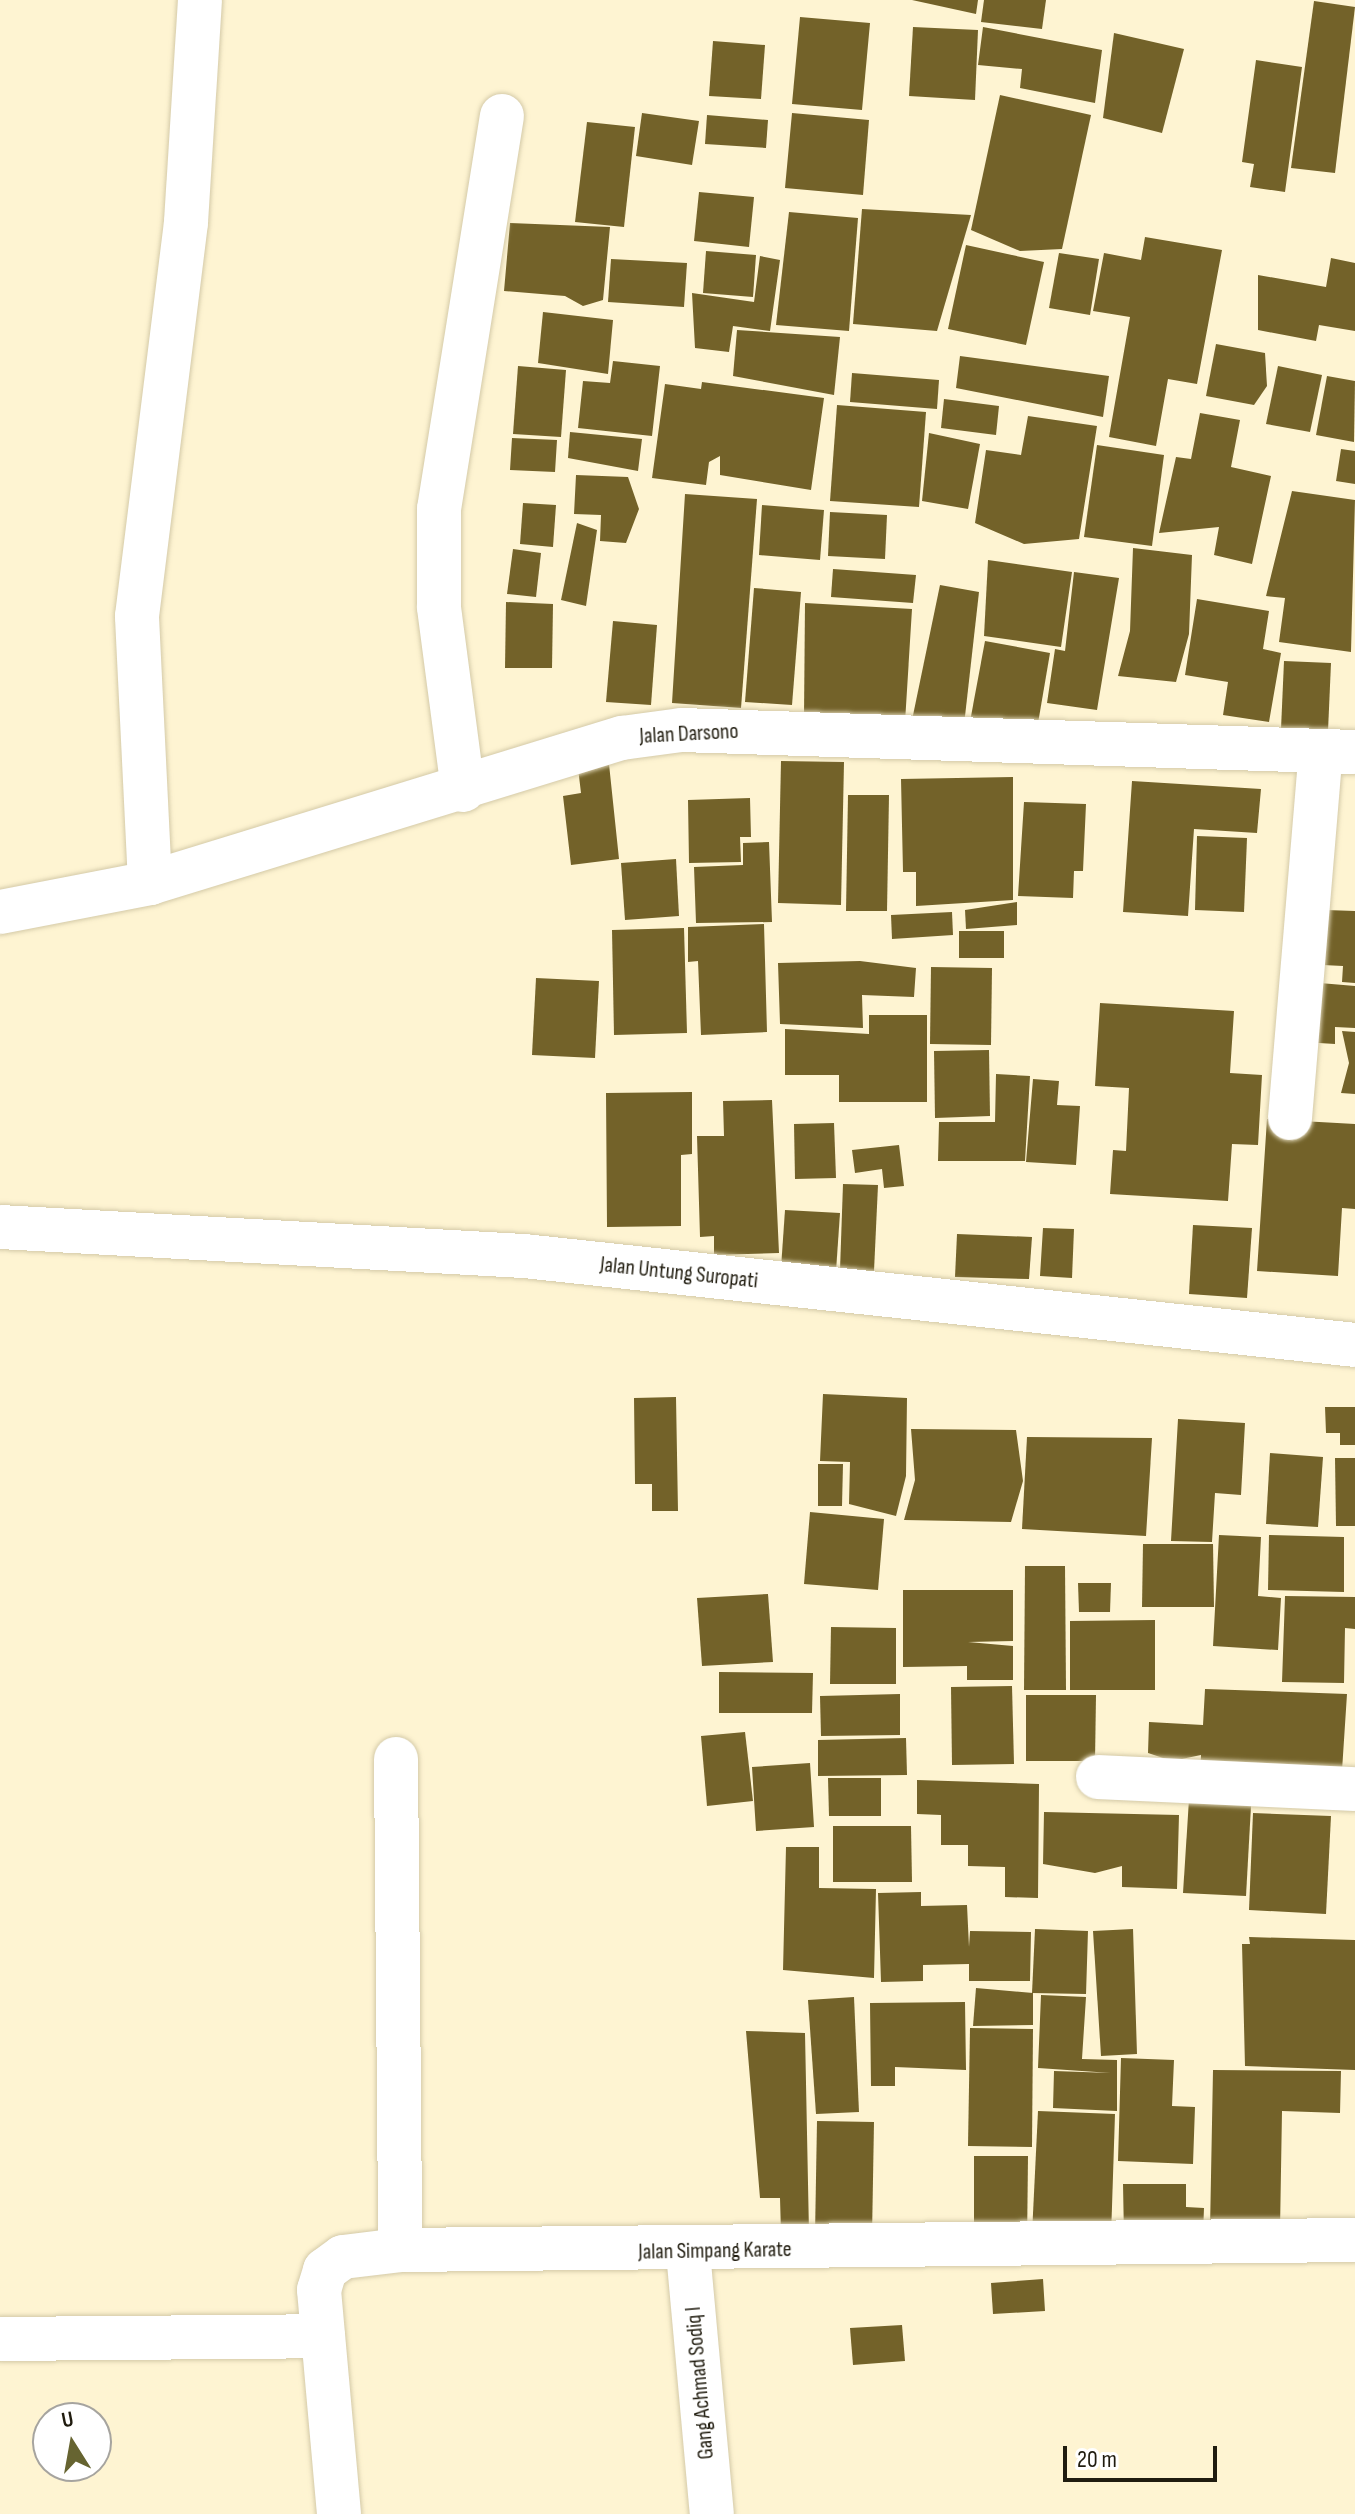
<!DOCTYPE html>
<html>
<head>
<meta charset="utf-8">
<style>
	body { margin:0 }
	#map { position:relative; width:1355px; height:2514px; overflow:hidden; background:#fef4d2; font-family:"Sofia Sans Condensed",sans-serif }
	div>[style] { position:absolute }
	.building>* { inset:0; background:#736229 }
	.roads { filter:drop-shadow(0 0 2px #d4caa8) drop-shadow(0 0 2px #d4caa8) }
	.minor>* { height:44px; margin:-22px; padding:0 22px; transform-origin:22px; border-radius:22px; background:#fff }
	.major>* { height:44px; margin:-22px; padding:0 22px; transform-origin:22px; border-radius:22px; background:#fff }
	span { translate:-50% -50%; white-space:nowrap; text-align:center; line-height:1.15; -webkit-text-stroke:8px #fff; paint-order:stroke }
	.street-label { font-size:22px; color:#201c0f }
	.north { position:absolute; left:32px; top:2402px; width:80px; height:80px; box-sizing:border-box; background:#fff; border:2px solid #a6a49f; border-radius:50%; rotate:349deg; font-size:22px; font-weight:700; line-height:32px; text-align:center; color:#201c0f }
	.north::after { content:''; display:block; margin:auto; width:28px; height:36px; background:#666431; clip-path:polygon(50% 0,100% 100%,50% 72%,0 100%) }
	.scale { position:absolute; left:1063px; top:2446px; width:154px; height:36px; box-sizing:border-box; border:4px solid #201c0f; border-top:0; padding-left:10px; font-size:24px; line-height:28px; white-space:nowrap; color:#201c0f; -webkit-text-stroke:6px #fff; paint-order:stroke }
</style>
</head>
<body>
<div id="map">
	<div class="building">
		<div style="clip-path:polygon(912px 0,978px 0,976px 14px)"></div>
		<div style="clip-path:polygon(984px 0,1046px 0,1042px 29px,981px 22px)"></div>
		<div style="clip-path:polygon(1314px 1px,1355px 7px,1335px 173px,1291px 168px)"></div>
		<div style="clip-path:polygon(800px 17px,870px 23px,862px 110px,792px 104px)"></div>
		<div style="clip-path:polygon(913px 27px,978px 30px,975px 100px,909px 96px)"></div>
		<div style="clip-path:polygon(983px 27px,1102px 50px,1095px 103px,1020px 88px,1022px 69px,978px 65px)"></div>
		<div style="clip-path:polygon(1114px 33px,1184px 49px,1162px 133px,1103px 118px)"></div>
		<div style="clip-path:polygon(713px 41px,765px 45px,761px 99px,709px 96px)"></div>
		<div style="clip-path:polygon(1256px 60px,1302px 67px,1285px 192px,1250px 187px,1254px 164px,1242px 162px)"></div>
		<div style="clip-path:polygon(1000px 95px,1091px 115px,1062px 249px,1020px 251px,971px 230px)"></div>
		<div style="clip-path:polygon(642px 113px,699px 121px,692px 165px,636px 156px)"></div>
		<div style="clip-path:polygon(792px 113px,869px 120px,863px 195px,785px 188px)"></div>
		<div style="clip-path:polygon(707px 115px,768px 120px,766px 148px,705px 144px)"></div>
		<div style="clip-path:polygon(587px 122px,635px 127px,624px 227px,575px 222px)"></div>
		<div style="clip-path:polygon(699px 192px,754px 197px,749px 247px,694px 241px)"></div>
		<div style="clip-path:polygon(862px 209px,971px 215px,937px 331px,853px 324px)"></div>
		<div style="clip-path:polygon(789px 212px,858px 218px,849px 331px,776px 325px)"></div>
		<div style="clip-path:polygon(510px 223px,610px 227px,603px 300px,583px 306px,565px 296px,504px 291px)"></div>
		<div style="clip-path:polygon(1145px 237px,1222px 250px,1197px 384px,1168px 379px,1156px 446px,1109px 437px,1130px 317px,1093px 311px,1104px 253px,1141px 260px)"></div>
		<div style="clip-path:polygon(966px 245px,1044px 262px,1026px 345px,948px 329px)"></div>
		<div style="clip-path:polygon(706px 251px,756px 255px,753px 297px,703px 293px)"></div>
		<div style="clip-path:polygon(1059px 253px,1099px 259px,1090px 315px,1049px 308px)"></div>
		<div style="clip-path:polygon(760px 256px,780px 260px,770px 331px,733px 326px,729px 352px,695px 348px,692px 293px,754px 302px)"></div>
		<div style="clip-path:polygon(1331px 258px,1355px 263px,1355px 331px,1319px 325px,1316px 341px,1258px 330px,1258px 275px,1326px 287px)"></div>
		<div style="clip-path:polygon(611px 259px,687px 263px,684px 307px,608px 302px)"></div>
		<div style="clip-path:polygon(543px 312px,613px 320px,608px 374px,538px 363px)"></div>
		<div style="clip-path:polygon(737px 330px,840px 337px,834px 395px,733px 376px)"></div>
		<div style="clip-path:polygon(1216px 344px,1265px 353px,1267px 386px,1254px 405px,1206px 396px)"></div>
		<div style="clip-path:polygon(960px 356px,1109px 376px,1103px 417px,956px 388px)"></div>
		<div style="clip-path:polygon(613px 361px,660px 366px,652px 436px,578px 428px,583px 381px,610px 383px)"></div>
		<div style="clip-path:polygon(518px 366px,566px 370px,561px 437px,513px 434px)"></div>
		<div style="clip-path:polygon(1278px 366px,1322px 375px,1310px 432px,1266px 424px)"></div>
		<div style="clip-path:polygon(852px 373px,939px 380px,937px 409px,850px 402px)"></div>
		<div style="clip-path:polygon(1327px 376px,1355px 381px,1354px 442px,1316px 435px)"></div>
		<div style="clip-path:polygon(702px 382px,824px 398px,811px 490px,720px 475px,720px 456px,709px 462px,706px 485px,652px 478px,665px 384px,701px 389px)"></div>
		<div style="clip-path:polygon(944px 399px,999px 406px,996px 435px,941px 428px)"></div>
		<div style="clip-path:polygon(837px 405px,926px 412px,919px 507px,830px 501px)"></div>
		<div style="clip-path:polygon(1200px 413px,1240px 420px,1231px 467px,1271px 476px,1252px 564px,1214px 555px,1219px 527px,1159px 533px,1176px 457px,1191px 459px)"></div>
		<div style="clip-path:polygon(1028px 416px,1097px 426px,1079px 539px,1024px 544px,975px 523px,986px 450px,1021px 455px)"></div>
		<div style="clip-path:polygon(570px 432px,642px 439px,638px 471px,568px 458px)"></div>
		<div style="clip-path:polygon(929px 433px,980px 444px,968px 509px,922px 501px)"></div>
		<div style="clip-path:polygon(512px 438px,557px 440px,555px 472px,510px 470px)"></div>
		<div style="clip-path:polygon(1097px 445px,1164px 455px,1152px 546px,1084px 537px)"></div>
		<div style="clip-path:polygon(1341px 449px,1355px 451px,1355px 484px,1336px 481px)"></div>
		<div style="clip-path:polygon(576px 475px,628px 477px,639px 509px,626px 543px,600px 541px,601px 515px,574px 514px)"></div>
		<div style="clip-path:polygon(1292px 491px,1355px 500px,1351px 652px,1279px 642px,1285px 598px,1266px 596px)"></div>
		<div style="clip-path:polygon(685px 494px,757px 499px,741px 708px,672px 703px)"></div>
		<div style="clip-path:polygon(523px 503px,556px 505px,553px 547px,520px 544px)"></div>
		<div style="clip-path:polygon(762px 505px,824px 510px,820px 560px,759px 555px)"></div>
		<div style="clip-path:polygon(830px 512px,887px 515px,885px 559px,828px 556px)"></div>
		<div style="clip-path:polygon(577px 523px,597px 530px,586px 606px,561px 600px)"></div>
		<div style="clip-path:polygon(1133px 548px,1192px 555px,1189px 634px,1176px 682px,1118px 676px,1130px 631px)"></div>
		<div style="clip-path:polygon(513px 549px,541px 553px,536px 597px,507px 594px)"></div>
		<div style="clip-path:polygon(988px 560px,1072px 572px,1061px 647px,984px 636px)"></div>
		<div style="clip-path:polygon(833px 569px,916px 575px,913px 603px,831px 597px)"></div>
		<div style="clip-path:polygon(1074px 572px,1119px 578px,1097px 710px,1047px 703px,1055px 649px,1065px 651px)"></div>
		<div style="clip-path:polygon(940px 585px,979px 592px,963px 734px,911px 725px)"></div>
		<div style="clip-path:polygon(754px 588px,801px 592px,792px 705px,745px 702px)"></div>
		<div style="clip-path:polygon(1197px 599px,1269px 611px,1263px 649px,1281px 653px,1269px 722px,1223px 715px,1228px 682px,1185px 675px)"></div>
		<div style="clip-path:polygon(506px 602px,553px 604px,552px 668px,505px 668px)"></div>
		<div style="clip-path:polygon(805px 603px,912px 609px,905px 722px,804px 716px)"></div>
		<div style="clip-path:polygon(613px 621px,657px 625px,651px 705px,606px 702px)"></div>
		<div style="clip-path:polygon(985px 641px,1050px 653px,1036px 735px,969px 727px)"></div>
		<div style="clip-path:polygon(1284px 661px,1331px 663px,1328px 731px,1281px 729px)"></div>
		<div style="clip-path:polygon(781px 761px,844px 762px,841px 905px,778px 903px)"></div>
		<div style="clip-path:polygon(609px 764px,619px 859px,571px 865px,563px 796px,581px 793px,578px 768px)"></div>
		<div style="clip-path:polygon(1013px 777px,1013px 900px,916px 906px,916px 872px,903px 872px,901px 779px)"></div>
		<div style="clip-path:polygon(1132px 781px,1261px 789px,1257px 833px,1194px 829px,1188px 916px,1123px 912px)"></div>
		<div style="clip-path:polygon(848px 795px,889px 795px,887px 911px,846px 911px)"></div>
		<div style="clip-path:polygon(750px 798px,751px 837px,740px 837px,741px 862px,689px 863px,688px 800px)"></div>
		<div style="clip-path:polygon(1024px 802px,1086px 804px,1083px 871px,1074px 871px,1073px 898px,1018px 896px)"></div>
		<div style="clip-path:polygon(1197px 836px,1247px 838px,1244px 912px,1195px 910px)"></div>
		<div style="clip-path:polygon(769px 842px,772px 922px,696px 923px,694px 867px,743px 865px,743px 843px)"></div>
		<div style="clip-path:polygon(676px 859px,679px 916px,625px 920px,621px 863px)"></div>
		<div style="clip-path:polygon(1017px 902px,1017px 925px,966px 929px,965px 910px)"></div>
		<div style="clip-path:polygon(1326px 910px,1355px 911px,1355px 983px,1342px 982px,1343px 966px,1323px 965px)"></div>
		<div style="clip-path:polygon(952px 912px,953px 935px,892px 939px,891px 915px)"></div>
		<div style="clip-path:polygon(764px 924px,767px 1032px,701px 1035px,698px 961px,688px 962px,688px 927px)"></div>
		<div style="clip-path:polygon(684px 928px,687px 1033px,614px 1035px,612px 930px)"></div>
		<div style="clip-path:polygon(959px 931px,1004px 931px,1004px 958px,959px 958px)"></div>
		<div style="clip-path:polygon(860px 961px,916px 968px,914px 997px,862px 995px,863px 1028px,780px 1024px,778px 963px)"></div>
		<div style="clip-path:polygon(931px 967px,992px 968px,991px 1045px,930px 1044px)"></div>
		<div style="clip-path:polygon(536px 978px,599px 981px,595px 1058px,532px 1055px)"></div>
		<div style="clip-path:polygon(1308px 982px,1355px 986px,1355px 1028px,1335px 1027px,1335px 1044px,1303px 1042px)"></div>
		<div style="clip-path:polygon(1100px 1003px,1234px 1011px,1230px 1073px,1262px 1075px,1258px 1145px,1232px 1144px,1228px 1201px,1110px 1194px,1113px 1150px,1126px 1151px,1129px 1088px,1095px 1086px)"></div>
		<div style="clip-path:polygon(869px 1015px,927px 1015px,927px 1102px,839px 1102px,839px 1075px,785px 1075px,785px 1029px,869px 1034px)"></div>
		<div style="clip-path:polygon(1342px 1031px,1355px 1032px,1355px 1094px,1341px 1093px,1349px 1063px)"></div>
		<div style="clip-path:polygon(989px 1050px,990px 1116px,935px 1118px,934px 1051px)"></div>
		<div style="clip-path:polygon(996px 1074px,1030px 1076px,1025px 1161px,938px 1161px,939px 1122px,995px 1122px)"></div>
		<div style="clip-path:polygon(1033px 1079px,1059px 1081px,1057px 1105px,1080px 1106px,1076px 1165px,1026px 1162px)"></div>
		<div style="clip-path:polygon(692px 1092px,692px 1154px,681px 1155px,681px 1226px,607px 1227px,606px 1093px)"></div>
		<div style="clip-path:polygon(772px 1100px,779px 1253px,714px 1255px,714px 1236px,700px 1237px,697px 1136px,724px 1136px,723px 1101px)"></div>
		<div style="clip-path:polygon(1267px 1119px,1355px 1124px,1355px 1209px,1342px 1208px,1338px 1276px,1257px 1271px)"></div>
		<div style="clip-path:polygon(834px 1123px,836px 1178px,795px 1179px,794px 1124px)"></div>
		<div style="clip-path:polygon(899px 1145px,904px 1186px,884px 1188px,882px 1169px,855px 1173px,852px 1150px)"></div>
		<div style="clip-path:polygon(843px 1184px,878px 1185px,874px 1271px,840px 1270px)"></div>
		<div style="clip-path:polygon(785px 1210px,840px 1213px,836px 1271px,781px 1268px)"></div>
		<div style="clip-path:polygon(1193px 1225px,1252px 1228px,1247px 1298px,1189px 1294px)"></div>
		<div style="clip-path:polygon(1043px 1228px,1074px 1229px,1072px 1278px,1040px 1276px)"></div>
		<div style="clip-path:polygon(957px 1234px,1032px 1237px,1029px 1279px,955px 1277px)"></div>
		<div style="clip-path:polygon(823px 1394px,907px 1398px,906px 1476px,896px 1516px,849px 1504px,850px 1462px,820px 1461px)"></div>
		<div style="clip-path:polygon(676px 1397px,678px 1511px,652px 1511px,652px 1484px,635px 1484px,634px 1398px)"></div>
		<div style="clip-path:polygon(1325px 1407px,1355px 1407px,1355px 1445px,1340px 1445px,1340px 1433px,1326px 1433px)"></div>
		<div style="clip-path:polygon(1178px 1419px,1245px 1423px,1241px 1495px,1215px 1493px,1212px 1542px,1171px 1541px)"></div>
		<div style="clip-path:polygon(911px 1429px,1016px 1430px,1023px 1481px,1011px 1522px,904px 1520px,915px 1480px)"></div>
		<div style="clip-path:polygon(1027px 1437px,1152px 1438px,1146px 1536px,1022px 1529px)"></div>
		<div style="clip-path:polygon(1270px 1453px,1323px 1457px,1318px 1527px,1266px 1524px)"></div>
		<div style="clip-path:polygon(1335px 1458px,1355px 1458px,1355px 1526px,1336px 1526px)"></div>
		<div style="clip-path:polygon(818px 1464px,843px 1464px,842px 1506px,818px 1506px)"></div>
		<div style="clip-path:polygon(810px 1512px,884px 1519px,878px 1590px,804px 1584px)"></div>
		<div style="clip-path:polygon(1219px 1535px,1261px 1537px,1258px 1596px,1281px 1598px,1278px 1650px,1213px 1646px)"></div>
		<div style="clip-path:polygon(1269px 1535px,1344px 1537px,1344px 1592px,1268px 1590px)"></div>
		<div style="clip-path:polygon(1143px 1544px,1213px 1544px,1214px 1607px,1142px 1607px)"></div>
		<div style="clip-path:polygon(1025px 1566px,1065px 1566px,1066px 1690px,1024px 1690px)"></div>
		<div style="clip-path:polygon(1078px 1583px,1111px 1583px,1110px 1612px,1079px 1612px)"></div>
		<div style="clip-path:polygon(903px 1590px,1013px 1590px,1013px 1641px,968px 1642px,1013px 1646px,1013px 1680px,967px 1680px,967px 1666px,903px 1667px)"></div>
		<div style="clip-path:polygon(768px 1594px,773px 1662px,702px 1666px,697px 1598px)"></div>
		<div style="clip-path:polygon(1285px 1596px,1355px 1597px,1355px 1629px,1345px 1628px,1344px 1683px,1282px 1682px)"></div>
		<div style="clip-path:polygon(1155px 1620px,1155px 1690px,1070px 1690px,1070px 1621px)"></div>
		<div style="clip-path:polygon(831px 1627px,896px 1628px,896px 1684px,830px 1684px)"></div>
		<div style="clip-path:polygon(719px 1672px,813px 1673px,812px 1713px,719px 1713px)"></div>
		<div style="clip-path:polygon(1012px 1686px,1014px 1764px,952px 1765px,951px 1687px)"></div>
		<div style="clip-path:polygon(1205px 1689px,1347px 1694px,1341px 1786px,1200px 1778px,1201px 1755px,1172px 1761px,1148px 1753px,1149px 1722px,1203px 1725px)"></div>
		<div style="clip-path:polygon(900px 1694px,900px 1735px,821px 1736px,820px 1696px)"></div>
		<div style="clip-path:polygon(1026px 1695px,1096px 1695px,1095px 1761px,1026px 1761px)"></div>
		<div style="clip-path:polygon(745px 1732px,753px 1801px,707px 1806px,701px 1736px)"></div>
		<div style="clip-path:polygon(906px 1738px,907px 1775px,818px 1776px,818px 1740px)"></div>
		<div style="clip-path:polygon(810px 1763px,814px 1827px,756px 1831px,752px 1767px)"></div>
		<div style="clip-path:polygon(828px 1778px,881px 1778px,881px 1816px,829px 1816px)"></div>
		<div style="clip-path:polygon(917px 1780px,1039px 1784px,1038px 1898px,1005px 1897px,1005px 1867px,968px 1866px,968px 1845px,941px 1845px,941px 1815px,917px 1814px)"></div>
		<div style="clip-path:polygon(1190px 1784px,1252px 1788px,1246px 1896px,1183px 1893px)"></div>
		<div style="clip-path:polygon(1044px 1812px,1179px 1815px,1177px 1889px,1122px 1887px,1122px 1866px,1095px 1873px,1043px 1864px)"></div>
		<div style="clip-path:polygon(1253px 1813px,1331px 1816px,1326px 1914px,1249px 1910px)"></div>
		<div style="clip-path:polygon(833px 1826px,911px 1826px,912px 1882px,833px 1882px)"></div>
		<div style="clip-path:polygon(786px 1847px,819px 1847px,819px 1888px,876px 1889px,874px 1978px,783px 1970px)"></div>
		<div style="clip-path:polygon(921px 1892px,921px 1906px,967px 1905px,969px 1947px,970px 1931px,1031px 1932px,1030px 1981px,969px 1981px,969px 1964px,923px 1965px,923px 1981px,881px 1982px,878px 1893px)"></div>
		<div style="clip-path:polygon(1035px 1929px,1088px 1931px,1086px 1994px,1032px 1993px)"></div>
		<div style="clip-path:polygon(1133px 1929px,1137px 2054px,1101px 2056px,1093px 1931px)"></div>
		<div style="clip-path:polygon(1249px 1937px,1355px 1940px,1355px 2070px,1245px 2066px,1242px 1944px,1250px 1944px)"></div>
		<div style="clip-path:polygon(976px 1988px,1033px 1993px,1033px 2025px,973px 2026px)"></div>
		<div style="clip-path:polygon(1041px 1995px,1086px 1997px,1082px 2059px,1117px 2060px,1117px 2111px,1053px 2108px,1054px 2071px,1111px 2073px,1038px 2068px)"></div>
		<div style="clip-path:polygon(854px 1997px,859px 2112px,816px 2114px,808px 2000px)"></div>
		<div style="clip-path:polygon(965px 2002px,966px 2070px,895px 2067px,895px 2086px,871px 2086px,870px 2003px)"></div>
		<div style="clip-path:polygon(970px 2028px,1033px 2029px,1032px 2147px,968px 2146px)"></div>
		<div style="clip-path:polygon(746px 2031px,805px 2033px,809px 2233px,781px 2233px,780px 2198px,760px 2198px)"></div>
		<div style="clip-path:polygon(1121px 2058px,1174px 2060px,1172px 2106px,1195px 2107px,1193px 2164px,1118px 2161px)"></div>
		<div style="clip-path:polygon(1213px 2070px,1341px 2071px,1340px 2113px,1282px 2111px,1280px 2230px,1210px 2229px)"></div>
		<div style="clip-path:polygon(1038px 2111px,1115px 2114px,1111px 2237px,1032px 2234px)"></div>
		<div style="clip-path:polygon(817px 2121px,874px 2122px,872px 2236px,815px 2235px)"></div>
		<div style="clip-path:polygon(974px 2156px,1028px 2156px,1027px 2245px,974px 2245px)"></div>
		<div style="clip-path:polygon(1123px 2184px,1186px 2184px,1186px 2207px,1204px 2208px,1203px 2234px,1124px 2237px)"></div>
		<div style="clip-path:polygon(1043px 2279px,1045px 2311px,993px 2314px,991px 2283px)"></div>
		<div style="clip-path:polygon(902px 2325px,905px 2361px,853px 2365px,850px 2328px)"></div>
	</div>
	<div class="roads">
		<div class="minor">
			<div style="left:463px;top:790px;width:185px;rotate:-97.5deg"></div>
			<div style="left:439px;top:607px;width:98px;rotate:-90deg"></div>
			<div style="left:439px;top:509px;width:398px;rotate:-80.9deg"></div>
			<div style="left:150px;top:883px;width:267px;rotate:-92.8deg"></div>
			<div style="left:137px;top:616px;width:397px;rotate:-82.9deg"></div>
			<div style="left:186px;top:222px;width:222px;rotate:-86.4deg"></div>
			<div style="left:0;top:912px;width:153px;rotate:-10.9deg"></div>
			<div style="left:150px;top:883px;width:494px;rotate:-17.1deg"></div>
			<div style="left:622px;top:738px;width:60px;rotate:-7.7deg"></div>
			<div style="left:681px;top:730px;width:674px;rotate:1.87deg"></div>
			<div style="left:1290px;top:1118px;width:367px;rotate:-85.2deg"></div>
			<div style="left:396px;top:1759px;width:491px;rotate:89.5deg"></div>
			<div style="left:1098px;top:1777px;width:257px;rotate:2.7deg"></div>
			<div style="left:688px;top:2252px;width:263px;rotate:84.8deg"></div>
			<div style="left:0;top:2339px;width:323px;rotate:-0.5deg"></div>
			<div style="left:339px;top:2514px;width:225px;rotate:-95.1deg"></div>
			<div style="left:319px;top:2290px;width:21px;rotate:-73deg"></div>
			<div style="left:325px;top:2270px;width:22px;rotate:-36deg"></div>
			<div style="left:343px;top:2257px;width:57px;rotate:-7deg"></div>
			<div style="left:400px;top:2250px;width:955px;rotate:-0.6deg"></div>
		</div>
		<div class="major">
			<div style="left:0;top:1227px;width:525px;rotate:3.17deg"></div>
			<div style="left:524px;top:1256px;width:836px;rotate:6.11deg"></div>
		</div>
	</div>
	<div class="street-label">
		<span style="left:689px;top:734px;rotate:-3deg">Jalan Darsono</span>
		<span style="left:679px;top:1273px;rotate:6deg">Jalan Untung Suropati</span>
		<span style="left:715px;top:2251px;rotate:-1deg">Jalan Simpang Karate</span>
		<span style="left:700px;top:2383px;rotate:-95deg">Gang Achmad Sodiq I</span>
	</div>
	<div class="north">U</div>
	<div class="scale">20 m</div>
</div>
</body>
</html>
